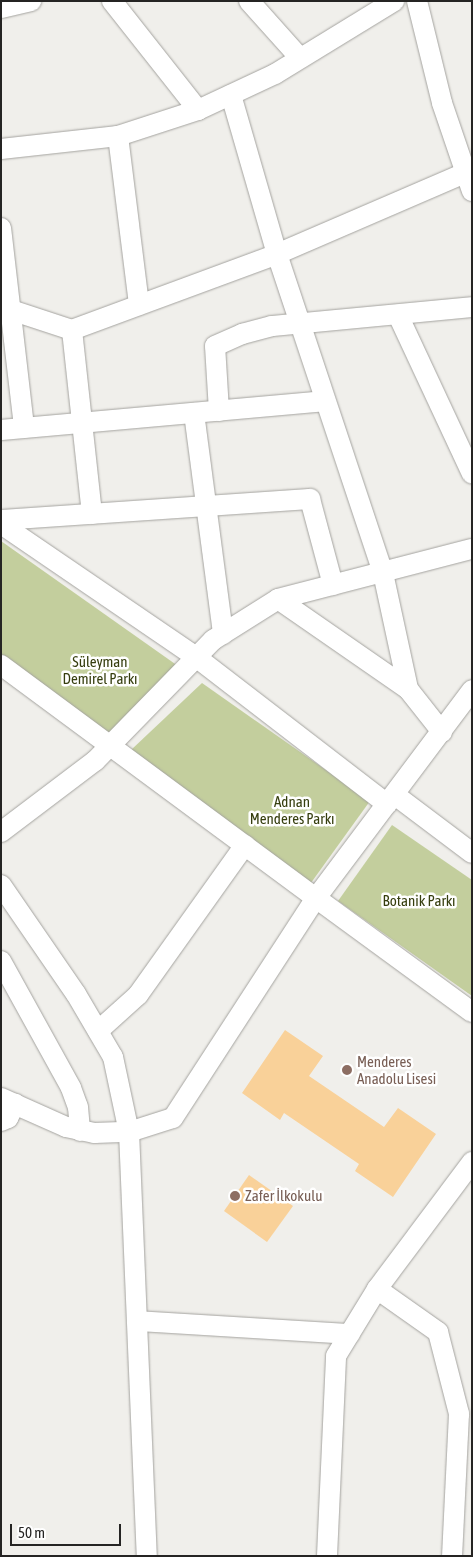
<!DOCTYPE html>
<html>
<head>
<meta charset="utf-8">
<style>
	body { margin:0 }
	#map { position:relative; width:473px; height:1557px; overflow:hidden; background:#f0efeb; font-family:"Asap Condensed",sans-serif }
	div>[style] { position:absolute }
	.green>* { inset:0; background:#c3ce9d }
	.building>* { inset:0; background:#f9d199 }
	.roads { filter:drop-shadow(0 0 1px #a4a39f) drop-shadow(0 0 1px #a4a39f) }
	.minor>* { height:20px; margin:-10px; padding:0 10px; transform-origin:10px; border-radius:10px; background:#fff }
	.dots>* { width:14px; height:14px; translate:-50% -50%; box-sizing:border-box; border:2px solid #fff; border-radius:50% }
	span { translate:-50% -50%; white-space:nowrap; text-align:center; line-height:1.15; -webkit-text-stroke:5px #fff; paint-order:stroke }
	.park-label { font-size:15px; color:#363e0f }
	.education-label { font-size:15px; color:#785e54 }
	.left { translate:0 -50%; text-align:left }
	.frame { position:absolute; inset:0; border:2px solid #252423; pointer-events:none }
	.scale { position:absolute; left:10px; top:1524px; width:111px; height:22px; box-sizing:border-box; border:2px solid #252423; border-top:0; padding-left:6px; font-size:15px; line-height:18px; white-space:nowrap; color:#252423; -webkit-text-stroke:4px #fff; paint-order:stroke }
</style>
</head>
<body>
<div id="map">
	<div class="green">
		<div style="clip-path:polygon(1px 541px,178px 666px,107px 735px,1px 656px)"></div>
		<div style="clip-path:polygon(202px 683px,370px 801px,308px 887px,131px 750px)"></div>
		<div style="clip-path:polygon(392px 825px,472px 880px,472px 996px,338px 901px)"></div>
	</div>
	<div class="building">
		<div style="clip-path:polygon(285px 1030px,323px 1056px,309px 1076px,384px 1127px,398px 1108px,436px 1134px,393px 1197px,355px 1171px,359px 1164px,284px 1113px,280px 1120px,242px 1093px)"></div>
		<div style="clip-path:polygon(249px 1175px,293px 1206px,267px 1242px,224px 1211px)"></div>
	</div>
	<div class="roads">
		<div class="minor">
			<div style="left:112px;top:1px;width:139px;rotate:51.7deg"></div>
			<div style="left:249px;top:1px;width:76px;rotate:48.2deg"></div>
			<div style="left:417px;top:1px;width:105px;rotate:76.2deg"></div>
			<div style="left:442px;top:103px;width:93px;rotate:71.2deg"></div>
			<div style="left:1px;top:8px;width:31px;rotate:-13deg"></div>
			<div style="left:231px;top:95px;width:166px;rotate:73.9deg"></div>
			<div style="left:277px;top:254px;width:336px;rotate:71.6deg"></div>
			<div style="left:383px;top:573px;width:119px;rotate:77.8deg"></div>
			<div style="left:408px;top:689px;width:55px;rotate:51.7deg"></div>
			<div style="left:118px;top:136px;width:170px;rotate:82.9deg"></div>
			<div style="left:1px;top:149px;width:118px;rotate:-6.3deg"></div>
			<div style="left:118px;top:136px;width:84px;rotate:-18deg"></div>
			<div style="left:198px;top:110px;width:85px;rotate:-25.1deg"></div>
			<div style="left:275px;top:74px;width:140px;rotate:-31.5deg"></div>
			<div style="left:1px;top:228px;width:201px;rotate:83.4deg"></div>
			<div style="left:11px;top:310px;width:64px;rotate:18.2deg"></div>
			<div style="left:72px;top:330px;width:219px;rotate:-20.3deg"></div>
			<div style="left:277px;top:254px;width:212px;rotate:-23.3deg"></div>
			<div style="left:398px;top:315px;width:175px;rotate:65deg"></div>
			<div style="left:72px;top:330px;width:185px;rotate:83.8deg"></div>
			<div style="left:219px;top:411px;width:65px;rotate:-93.5deg"></div>
			<div style="left:215px;top:346px;width:30px;rotate:-24deg"></div>
			<div style="left:242px;top:334px;width:31px;rotate:-15deg"></div>
			<div style="left:272px;top:326px;width:201px;rotate:-5.4deg"></div>
			<div style="left:194px;top:413px;width:223px;rotate:82.5deg"></div>
			<div style="left:1px;top:430px;width:325px;rotate:-5.1deg"></div>
			<div style="left:1px;top:520px;width:310px;rotate:-3.9deg"></div>
			<div style="left:310px;top:499px;width:89px;rotate:75deg"></div>
			<div style="left:1px;top:524px;width:236px;rotate:34.3deg"></div>
			<div style="left:196px;top:657px;width:241px;rotate:37.6deg"></div>
			<div style="left:278px;top:599px;width:158px;rotate:34.7deg"></div>
			<div style="left:1px;top:665px;width:392px;rotate:36.5deg"></div>
			<div style="left:316px;top:898px;width:260px;rotate:-53.1deg"></div>
			<div style="left:395px;top:795px;width:96px;rotate:37deg"></div>
			<div style="left:1px;top:832px;width:118px;rotate:-37.1deg"></div>
			<div style="left:95px;top:761px;width:169px;rotate:-45.7deg"></div>
			<div style="left:213px;top:640px;width:77px;rotate:-32.2deg"></div>
			<div style="left:278px;top:599px;width:200px;rotate:-14.5deg"></div>
			<div style="left:1px;top:885px;width:132px;rotate:55.5deg"></div>
			<div style="left:76px;top:994px;width:73px;rotate:59.6deg"></div>
			<div style="left:113px;top:1057px;width:77px;rotate:78deg"></div>
			<div style="left:129px;top:1132px;width:424px;rotate:87.6deg"></div>
			<div style="left:1px;top:961px;width:145px;rotate:61.1deg"></div>
			<div style="left:71px;top:1088px;width:20px;rotate:70deg"></div>
			<div style="left:78px;top:1107px;width:24px;rotate:85deg"></div>
			<div style="left:98px;top:1031px;width:54px;rotate:-42deg"></div>
			<div style="left:138px;top:995px;width:184px;rotate:-54.5deg"></div>
			<div style="left:1px;top:1098px;width:71px;rotate:24deg"></div>
			<div style="left:66px;top:1127px;width:29px;rotate:12deg"></div>
			<div style="left:94px;top:1133px;width:35px;rotate:-2deg"></div>
			<div style="left:129px;top:1132px;width:46px;rotate:-17.7deg"></div>
			<div style="left:173px;top:1118px;width:262px;rotate:-57deg"></div>
			<div style="left:316px;top:898px;width:193px;rotate:36.2deg"></div>
			<div style="left:1px;top:1121px;width:8px;rotate:-23deg"></div>
			<div style="left:8px;top:1118px;width:16px;rotate:-63deg"></div>
			<div style="left:377px;top:1289px;width:159px;rotate:-53.2deg"></div>
			<div style="left:137px;top:1321px;width:213px;rotate:3.5deg"></div>
			<div style="left:327px;top:1556px;width:200px;rotate:-87.4deg"></div>
			<div style="left:336px;top:1356px;width:79px;rotate:-58.5deg"></div>
			<div style="left:377px;top:1289px;width:75px;rotate:35.2deg"></div>
			<div style="left:438px;top:1332px;width:85px;rotate:75.6deg"></div>
			<div style="left:459px;top:1414px;width:142px;rotate:92.8deg"></div>
		</div>
	</div>
	<div class="dots">
		<div style="left:347px;top:1070px;background:#8d6e63"></div>
		<div style="left:235px;top:1196px;background:#8d6e63"></div>
	</div>
	<div class="park-label">
		<span style="left:100px;top:670px">Süleyman<br>Demirel Parkı</span>
		<span style="left:292px;top:810px">Adnan<br>Menderes Parkı</span>
		<span style="left:419px;top:901px">Botanik Parkı</span>
	</div>
	<div class="education-label">
		<span class="left" style="left:357px;top:1070px">Menderes<br>Anadolu Lisesi</span>
		<span class="left" style="left:245px;top:1196px">Zafer İlkokulu</span>
	</div>
	<div class="frame"></div>
	<div class="scale">50 m</div>
</div>
</body>
</html>
